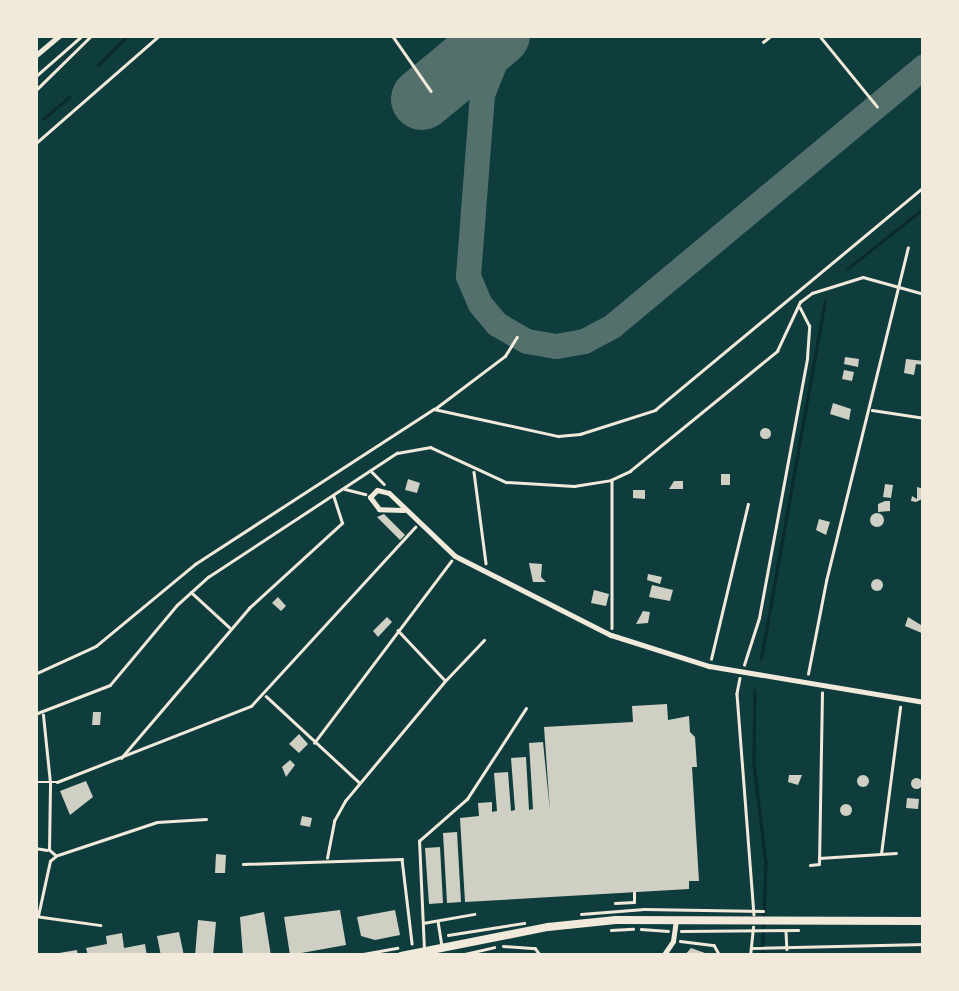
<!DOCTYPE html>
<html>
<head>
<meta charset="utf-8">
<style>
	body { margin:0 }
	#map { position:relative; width:959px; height:991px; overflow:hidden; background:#0f3d3e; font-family:Arial,sans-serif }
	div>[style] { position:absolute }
	.stream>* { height:2.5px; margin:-1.25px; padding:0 1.25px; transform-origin:1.25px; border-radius:1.25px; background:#0a2a2b }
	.taxiway>* { height:25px; margin:-12.5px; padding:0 12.5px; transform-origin:12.5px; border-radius:12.5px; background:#53706d }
	.runway>* { height:62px; margin:-31px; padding:0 31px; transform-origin:31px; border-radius:31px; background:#53706d }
	.building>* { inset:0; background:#cfcfc3 }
	.round { border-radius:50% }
	.path>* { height:2.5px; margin:-1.25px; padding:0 1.25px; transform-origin:1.25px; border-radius:1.25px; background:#f1e9da }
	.service>* { height:2.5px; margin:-1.25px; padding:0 1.25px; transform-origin:1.25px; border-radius:1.25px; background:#f1e9da }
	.minor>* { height:5px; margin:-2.5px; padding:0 2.5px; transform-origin:2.5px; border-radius:2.5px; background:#f1e9da }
	.secondary>* { height:8px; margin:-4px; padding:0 4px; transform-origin:4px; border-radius:4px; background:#f1e9da }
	span { translate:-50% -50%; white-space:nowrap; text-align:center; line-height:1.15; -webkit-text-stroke:9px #f1e9da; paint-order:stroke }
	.frame { position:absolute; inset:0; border:38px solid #f1e9da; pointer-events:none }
</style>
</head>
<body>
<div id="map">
	<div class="stream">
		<div style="left:98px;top:65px;width:42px;rotate:-45deg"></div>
		<div style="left:43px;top:119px;width:34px;rotate:-40deg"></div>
		<div style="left:847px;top:269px;width:98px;rotate:-38.4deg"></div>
		<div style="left:761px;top:659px;width:364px;rotate:-79.9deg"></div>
		<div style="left:755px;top:690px;width:74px;rotate:90.8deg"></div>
		<div style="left:754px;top:764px;width:100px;rotate:83.1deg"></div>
		<div style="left:766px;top:863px;width:54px;rotate:92.1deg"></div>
		<div style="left:762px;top:956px;width:31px;rotate:-88deg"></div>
	</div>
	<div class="taxiway">
		<div style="left:506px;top:35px;width:64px;rotate:112.1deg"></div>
		<div style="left:482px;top:94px;width:183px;rotate:94.4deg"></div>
		<div style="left:468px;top:276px;width:30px;rotate:67deg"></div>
		<div style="left:480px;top:304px;width:26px;rotate:50deg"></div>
		<div style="left:497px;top:324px;width:34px;rotate:30deg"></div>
		<div style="left:527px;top:341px;width:29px;rotate:10deg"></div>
		<div style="left:556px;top:346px;width:28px;rotate:-10deg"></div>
		<div style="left:584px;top:341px;width:32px;rotate:-28deg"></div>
		<div style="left:612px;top:326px;width:406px;rotate:-39.8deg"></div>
	</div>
	<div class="runway">
		<div style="left:422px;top:99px;width:100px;rotate:-39.7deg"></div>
	</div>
	<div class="building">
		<div style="clip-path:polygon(845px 357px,859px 359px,858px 367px,844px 364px)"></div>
		<div style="clip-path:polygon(906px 359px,924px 361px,924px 365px,916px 364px,914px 375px,904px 373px)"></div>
		<div style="clip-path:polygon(844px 370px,854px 372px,852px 381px,842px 379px)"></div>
		<div style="clip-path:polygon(833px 403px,851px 409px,849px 420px,830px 414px)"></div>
		<div class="round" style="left:759.5px;top:427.5px;width:11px;height:11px"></div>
		<div style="clip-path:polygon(721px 474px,730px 474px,730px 485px,721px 485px)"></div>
		<div style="clip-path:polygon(408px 479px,420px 483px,417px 493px,405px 490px)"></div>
		<div style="clip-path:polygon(674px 481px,683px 481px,683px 489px,669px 489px)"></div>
		<div style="clip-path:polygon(885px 484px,893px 485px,891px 498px,883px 497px)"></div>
		<div style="clip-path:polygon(917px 487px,924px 489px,924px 498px,916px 502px,911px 501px,912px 496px,917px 499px)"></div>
		<div style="clip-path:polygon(633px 490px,645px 490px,645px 499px,633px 498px)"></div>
		<div style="clip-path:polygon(885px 501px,890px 501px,890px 511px,878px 512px,878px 504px)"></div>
		<div class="round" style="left:870px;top:513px;width:14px;height:14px"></div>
		<div style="clip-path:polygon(384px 514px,405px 535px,400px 540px,377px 517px)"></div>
		<div style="clip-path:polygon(819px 519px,830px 522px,826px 535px,816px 530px)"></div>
		<div style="clip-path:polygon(529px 563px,542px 564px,541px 577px,546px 582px,533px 582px)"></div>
		<div style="clip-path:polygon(648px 574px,662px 577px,660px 584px,647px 580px)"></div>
		<div class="round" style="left:871px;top:579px;width:12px;height:12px"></div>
		<div style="clip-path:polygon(652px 585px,673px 590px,670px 601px,649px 597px)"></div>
		<div style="clip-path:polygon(594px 590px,609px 594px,606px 606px,591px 603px)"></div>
		<div style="clip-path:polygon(278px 597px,286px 606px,281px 611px,272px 603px)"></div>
		<div style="clip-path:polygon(643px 611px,650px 612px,648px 623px,636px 624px)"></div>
		<div style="clip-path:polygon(387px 617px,392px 622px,378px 637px,373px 631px)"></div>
		<div style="clip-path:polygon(908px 617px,921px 625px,924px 620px,924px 634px,905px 626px)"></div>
		<div style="clip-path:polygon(667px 704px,668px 720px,689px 716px,690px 732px,695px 737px,697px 767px,692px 767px,699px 881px,689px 881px,689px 889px,465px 902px,460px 818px,479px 816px,478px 803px,492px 802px,492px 812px,497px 811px,494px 773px,508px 772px,511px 811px,515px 810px,511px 758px,526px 757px,529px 810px,533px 809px,529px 743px,543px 742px,550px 811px,544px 727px,633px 722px,632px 706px)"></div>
		<div style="clip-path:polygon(93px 712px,101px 712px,100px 725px,92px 725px)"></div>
		<div style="clip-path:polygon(299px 734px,308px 744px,299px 753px,289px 744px)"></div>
		<div style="clip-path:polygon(290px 760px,295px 765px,286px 777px,282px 767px)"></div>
		<div style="clip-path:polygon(789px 775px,802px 775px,798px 785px,788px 782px)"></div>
		<div class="round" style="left:857px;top:775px;width:12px;height:12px"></div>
		<div class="round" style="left:910.5px;top:777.5px;width:11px;height:11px"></div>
		<div style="clip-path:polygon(86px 781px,93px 797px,70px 815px,60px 791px)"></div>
		<div style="clip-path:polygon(907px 798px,919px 799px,918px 809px,906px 808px)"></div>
		<div class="round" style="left:840px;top:804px;width:12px;height:12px"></div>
		<div style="clip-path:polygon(302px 816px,312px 818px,310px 827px,300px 825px)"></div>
		<div style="clip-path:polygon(457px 832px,461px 902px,447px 903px,443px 833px)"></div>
		<div style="clip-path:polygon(440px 847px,443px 903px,429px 904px,425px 848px)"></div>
		<div style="clip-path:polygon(216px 854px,226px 855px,225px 873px,215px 873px)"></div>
		<div style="clip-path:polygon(340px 910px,346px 945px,290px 955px,284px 917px)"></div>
		<div style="clip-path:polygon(395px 910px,400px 935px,375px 940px,361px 936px,357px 917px)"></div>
		<div style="clip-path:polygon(264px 912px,271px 956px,243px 956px,240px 917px)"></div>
		<div style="clip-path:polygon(198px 920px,216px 922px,213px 956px,195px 956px)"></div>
		<div style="clip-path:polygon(179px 932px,184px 956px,161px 956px,157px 936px)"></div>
		<div style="clip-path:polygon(122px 933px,124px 948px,145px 944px,147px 956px,88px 956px,86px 948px,107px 944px,106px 936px)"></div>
		<div style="clip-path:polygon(691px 948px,705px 953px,684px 956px)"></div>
		<div style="clip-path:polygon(77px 950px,78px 956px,53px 956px,53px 954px)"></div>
	</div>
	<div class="path">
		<div style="left:35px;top:77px;width:64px;rotate:-41.2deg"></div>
		<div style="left:35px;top:91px;width:80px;rotate:-44.5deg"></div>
		<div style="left:872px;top:410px;width:53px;rotate:8.7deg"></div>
		<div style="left:372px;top:472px;width:17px;rotate:45deg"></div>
		<div style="left:474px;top:472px;width:92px;rotate:82.5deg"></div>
		<div style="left:612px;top:482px;width:146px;rotate:90deg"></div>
		<div style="left:345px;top:489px;width:21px;rotate:14deg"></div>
		<div style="left:191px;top:592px;width:52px;rotate:42.6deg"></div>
		<div style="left:711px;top:659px;width:159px;rotate:-76.6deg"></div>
		<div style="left:744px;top:665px;width:49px;rotate:-72.3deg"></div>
		<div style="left:759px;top:618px;width:264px;rotate:-79.5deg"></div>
		<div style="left:807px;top:358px;width:32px;rotate:-86deg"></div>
		<div style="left:809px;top:326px;width:20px;rotate:-117deg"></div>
		<div style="left:808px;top:674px;width:95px;rotate:-79deg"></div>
		<div style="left:826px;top:581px;width:343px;rotate:-76.2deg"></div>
		<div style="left:740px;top:678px;width:16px;rotate:101deg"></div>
		<div style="left:737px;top:694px;width:221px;rotate:85.6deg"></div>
		<div style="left:446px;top:680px;width:55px;rotate:-46.5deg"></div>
		<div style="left:266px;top:696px;width:127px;rotate:42.8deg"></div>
		<div style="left:35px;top:714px;width:80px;rotate:-21.1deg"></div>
		<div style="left:110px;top:685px;width:104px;rotate:-50.1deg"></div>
		<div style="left:177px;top:605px;width:42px;rotate:-42.1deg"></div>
		<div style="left:208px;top:577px;width:226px;rotate:-33.3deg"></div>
		<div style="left:397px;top:453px;width:34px;rotate:-10deg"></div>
		<div style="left:430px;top:447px;width:84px;rotate:24.7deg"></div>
		<div style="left:506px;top:482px;width:68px;rotate:3.4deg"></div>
		<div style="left:574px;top:486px;width:37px;rotate:-9deg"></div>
		<div style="left:611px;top:480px;width:21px;rotate:-25deg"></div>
		<div style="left:630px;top:471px;width:190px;rotate:-39.2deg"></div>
		<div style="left:777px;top:351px;width:54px;rotate:-64.9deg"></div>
		<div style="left:800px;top:302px;width:15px;rotate:-37deg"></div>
		<div style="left:812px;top:293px;width:53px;rotate:-17.4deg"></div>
		<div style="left:863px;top:277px;width:63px;rotate:15.6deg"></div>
		<div style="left:314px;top:743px;width:228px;rotate:-53deg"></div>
		<div style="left:121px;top:758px;width:197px;rotate:-49.5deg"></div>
		<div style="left:249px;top:608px;width:126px;rotate:-42.4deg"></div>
		<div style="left:342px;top:523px;width:28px;rotate:-108deg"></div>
		<div style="left:35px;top:782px;width:22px"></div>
		<div style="left:57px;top:782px;width:208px;rotate:-21.4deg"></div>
		<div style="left:251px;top:706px;width:243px;rotate:-47.5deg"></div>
		<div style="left:35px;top:848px;width:12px;rotate:9deg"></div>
		<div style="left:881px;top:854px;width:148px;rotate:-82.6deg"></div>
		<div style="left:58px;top:855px;width:104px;rotate:-18.4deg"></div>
		<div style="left:157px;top:822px;width:49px;rotate:-3.5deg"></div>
		<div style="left:327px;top:858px;width:38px;rotate:-79deg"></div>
		<div style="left:334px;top:821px;width:23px;rotate:-61deg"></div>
		<div style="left:345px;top:801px;width:156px;rotate:-50.2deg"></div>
		<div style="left:445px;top:681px;width:69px;rotate:-133.2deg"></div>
		<div style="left:819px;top:858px;width:77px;rotate:-3.7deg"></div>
		<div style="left:243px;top:864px;width:159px;rotate:-1.8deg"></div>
		<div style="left:402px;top:859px;width:85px;rotate:83.2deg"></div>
		<div style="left:810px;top:865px;width:9px;rotate:-6deg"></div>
		<div style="left:819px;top:864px;width:171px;rotate:-89deg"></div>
		<div style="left:615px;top:903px;width:19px;rotate:-3deg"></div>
		<div style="left:634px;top:902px;width:9px;rotate:-90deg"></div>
		<div style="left:581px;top:914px;width:63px;rotate:-4.5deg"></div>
		<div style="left:644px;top:909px;width:119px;rotate:1deg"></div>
		<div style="left:35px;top:916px;width:66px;rotate:7.9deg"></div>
		<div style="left:38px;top:916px;width:56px;rotate:-77.7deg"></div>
		<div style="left:50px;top:861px;width:8px;rotate:-40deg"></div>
		<div style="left:56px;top:856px;width:9px;rotate:-139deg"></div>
		<div style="left:49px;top:850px;width:67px;rotate:-89.1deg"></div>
		<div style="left:50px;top:783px;width:68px;rotate:-95.9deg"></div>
		<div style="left:641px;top:929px;width:27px;rotate:4deg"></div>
		<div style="left:611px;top:930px;width:22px;rotate:-3deg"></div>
		<div style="left:681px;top:931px;width:117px;rotate:-0.5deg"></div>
		<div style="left:786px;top:932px;width:17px;rotate:87deg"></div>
		<div style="left:448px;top:935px;width:77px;rotate:-9deg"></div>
		<div style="left:680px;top:941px;width:34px;rotate:7deg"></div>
		<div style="left:714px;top:945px;width:13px;rotate:61deg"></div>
		<div style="left:503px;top:946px;width:32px;rotate:4deg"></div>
		<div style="left:535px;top:948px;width:10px;rotate:53deg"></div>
		<div style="left:752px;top:948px;width:172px;rotate:-1.3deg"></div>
		<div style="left:352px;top:956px;width:46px;rotate:-10.1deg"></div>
		<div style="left:456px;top:956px;width:39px;rotate:-13deg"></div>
		<div style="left:750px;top:956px;width:29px;rotate:-84deg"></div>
	</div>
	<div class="service">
		<div style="left:392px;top:35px;width:68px;rotate:55.1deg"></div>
		<div style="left:819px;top:35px;width:92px;rotate:50.8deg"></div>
		<div style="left:763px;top:42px;width:11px;rotate:-38deg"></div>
		<div style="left:35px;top:144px;width:166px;rotate:-41.1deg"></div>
		<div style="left:436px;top:408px;width:86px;rotate:-37deg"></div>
		<div style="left:505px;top:356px;width:22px;rotate:-58deg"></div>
		<div style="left:35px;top:674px;width:67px;rotate:-24.7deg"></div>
		<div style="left:96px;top:646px;width:129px;rotate:-39.6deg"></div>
		<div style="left:195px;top:564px;width:285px;rotate:-33deg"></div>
		<div style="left:434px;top:409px;width:127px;rotate:12.3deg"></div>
		<div style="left:558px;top:436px;width:22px;rotate:-5deg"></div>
		<div style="left:580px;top:434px;width:79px;rotate:-17.7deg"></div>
		<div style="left:655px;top:410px;width:349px;rotate:-39.7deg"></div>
		<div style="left:438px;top:921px;width:26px;rotate:81deg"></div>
		<div style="left:423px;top:923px;width:52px;rotate:-10deg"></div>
		<div style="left:424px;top:950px;width:109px;rotate:-92.6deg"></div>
		<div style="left:419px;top:841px;width:64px;rotate:-41.2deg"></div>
		<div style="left:467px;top:799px;width:108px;rotate:-57deg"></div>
	</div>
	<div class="minor">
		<div style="left:35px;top:56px;width:33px;rotate:-40deg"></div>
		<div style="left:404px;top:510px;width:25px;rotate:-178deg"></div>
		<div style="left:379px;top:509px;width:15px;rotate:-127deg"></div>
		<div style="left:370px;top:497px;width:10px;rotate:-45deg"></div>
		<div style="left:377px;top:490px;width:12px;rotate:14deg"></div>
		<div style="left:389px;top:493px;width:91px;rotate:43.7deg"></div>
		<div style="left:455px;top:556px;width:175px;rotate:26.9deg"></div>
		<div style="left:611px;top:635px;width:103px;rotate:17.6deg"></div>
		<div style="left:709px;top:666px;width:218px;rotate:9.5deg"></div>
		<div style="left:663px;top:956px;width:18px;rotate:-56deg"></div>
		<div style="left:673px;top:941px;width:22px;rotate:-82deg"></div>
	</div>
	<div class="secondary">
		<div style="left:401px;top:956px;width:150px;rotate:-11.2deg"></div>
		<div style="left:548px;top:927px;width:68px;rotate:-5.9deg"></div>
		<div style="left:616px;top:920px;width:308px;rotate:0.2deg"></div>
	</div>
	<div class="frame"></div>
</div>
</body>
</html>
